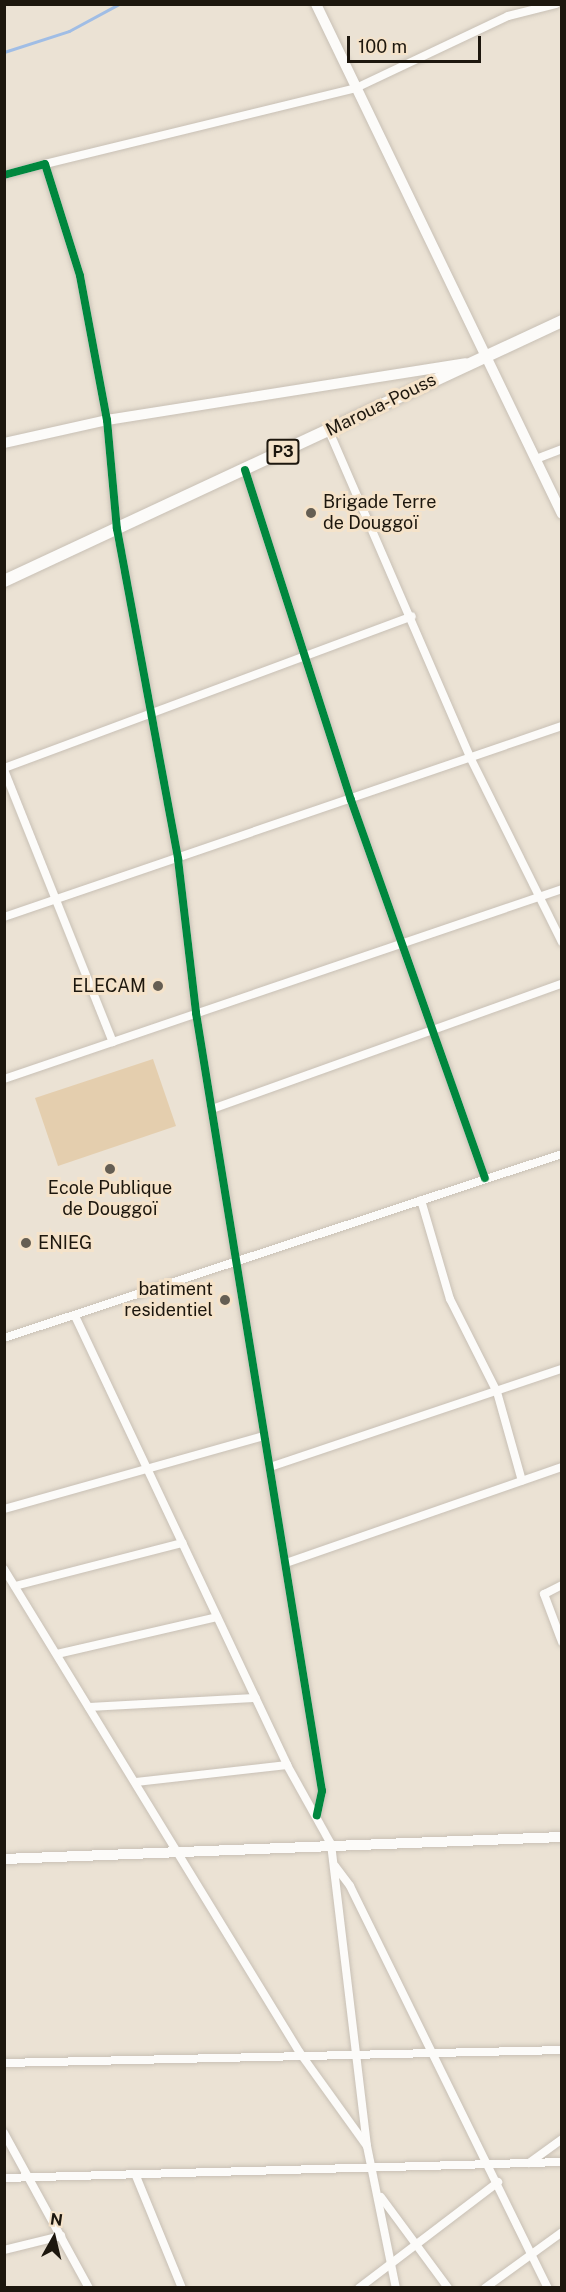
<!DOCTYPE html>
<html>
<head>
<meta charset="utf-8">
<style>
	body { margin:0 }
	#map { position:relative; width:566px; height:2292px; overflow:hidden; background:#ebe2d4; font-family:"Public Sans",sans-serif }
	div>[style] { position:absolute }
	.green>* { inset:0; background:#e4ceae }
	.stream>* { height:3px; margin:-1.5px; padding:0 1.5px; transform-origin:1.5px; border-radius:1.5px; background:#a0bde5 }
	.roads { filter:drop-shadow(0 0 2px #c8c0b5) drop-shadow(0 0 2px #c8c0b5) }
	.street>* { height:8px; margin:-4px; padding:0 4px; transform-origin:4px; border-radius:4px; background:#fcfbf9 }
	.secondary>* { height:10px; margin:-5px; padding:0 5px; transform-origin:5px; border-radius:5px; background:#fcfbf9 }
	.primary>* { height:12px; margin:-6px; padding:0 6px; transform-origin:6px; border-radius:6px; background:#fcfbf9 }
	.cycleway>* { height:8px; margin:-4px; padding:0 4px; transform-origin:4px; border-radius:4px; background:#00873e }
	.dots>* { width:16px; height:16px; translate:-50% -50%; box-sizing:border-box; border:3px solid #f5e3ca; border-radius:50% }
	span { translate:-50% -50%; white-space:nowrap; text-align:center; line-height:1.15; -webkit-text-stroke:6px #f5e3ca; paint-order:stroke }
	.shield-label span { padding:2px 4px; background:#f5e3ca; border:2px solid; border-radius:4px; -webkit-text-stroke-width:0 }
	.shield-label { font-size:16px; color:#1d170e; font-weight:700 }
	.street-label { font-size:18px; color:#1d170e }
	.poi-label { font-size:18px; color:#1d170e }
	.left { translate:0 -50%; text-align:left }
	.right { translate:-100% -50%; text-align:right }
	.frame { position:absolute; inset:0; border:6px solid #1d170e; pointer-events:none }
	.north { position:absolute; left:24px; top:2208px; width:60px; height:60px; -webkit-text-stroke:4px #f5e3ca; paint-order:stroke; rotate:8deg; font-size:16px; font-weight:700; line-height:24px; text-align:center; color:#1d170e }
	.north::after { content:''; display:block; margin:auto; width:21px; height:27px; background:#1d170e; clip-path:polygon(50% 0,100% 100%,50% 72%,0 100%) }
	.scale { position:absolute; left:347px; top:36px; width:134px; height:27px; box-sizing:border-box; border:3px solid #1d170e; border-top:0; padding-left:8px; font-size:18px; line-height:21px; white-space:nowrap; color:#1d170e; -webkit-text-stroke:4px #f5e3ca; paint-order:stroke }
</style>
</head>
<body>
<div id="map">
	<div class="green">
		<div style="clip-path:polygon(153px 1059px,176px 1126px,58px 1166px,35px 1098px)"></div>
	</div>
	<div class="stream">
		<div style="left:4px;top:52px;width:68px;rotate:-17.9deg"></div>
		<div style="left:69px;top:31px;width:57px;rotate:-28.4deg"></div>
	</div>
	<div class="roads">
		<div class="street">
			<div style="left:45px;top:164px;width:320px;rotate:-13.7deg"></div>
			<div style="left:356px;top:88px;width:168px;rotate:-25.3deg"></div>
			<div style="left:508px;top:16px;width:49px;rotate:-14deg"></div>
			<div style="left:4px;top:175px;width:42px;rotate:-15deg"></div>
			<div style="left:45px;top:164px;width:117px;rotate:72.6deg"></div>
			<div style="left:80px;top:276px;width:147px;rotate:79.4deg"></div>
			<div style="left:107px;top:420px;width:109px;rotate:84.8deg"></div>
			<div style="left:117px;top:529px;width:336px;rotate:79.5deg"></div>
			<div style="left:178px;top:859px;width:155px;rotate:83.3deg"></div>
			<div style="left:196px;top:1013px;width:788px;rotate:80.8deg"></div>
			<div style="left:322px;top:1791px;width:25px;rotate:102deg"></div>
			<div style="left:329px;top:431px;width:357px;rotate:66.6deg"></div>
			<div style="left:471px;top:759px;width:204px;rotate:63.6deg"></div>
			<div style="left:536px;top:459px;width:28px;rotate:-21deg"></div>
			<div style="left:245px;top:470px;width:347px;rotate:72.2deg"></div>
			<div style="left:351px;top:800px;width:401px;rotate:70.5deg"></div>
			<div style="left:4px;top:768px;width:435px;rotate:-20.4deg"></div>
			<div style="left:4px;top:770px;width:293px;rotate:68.2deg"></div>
			<div style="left:4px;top:917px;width:590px;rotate:-18.9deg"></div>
			<div style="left:4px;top:1079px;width:589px;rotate:-18.8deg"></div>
			<div style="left:212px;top:1109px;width:372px;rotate:-19.7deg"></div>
			<div style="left:421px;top:1200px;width:103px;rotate:73.7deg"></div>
			<div style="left:450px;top:1299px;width:104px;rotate:63.2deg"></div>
			<div style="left:497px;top:1392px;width:92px;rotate:74.3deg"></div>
			<div style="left:75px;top:1316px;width:497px;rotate:64.7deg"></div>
			<div style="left:287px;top:1765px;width:90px;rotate:60.9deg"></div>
			<div style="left:331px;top:1844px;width:304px;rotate:83.2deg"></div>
			<div style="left:367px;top:2146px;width:145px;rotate:78.5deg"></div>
			<div style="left:4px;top:1338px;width:588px;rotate:-18.25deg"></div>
			<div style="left:270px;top:1467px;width:308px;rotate:-18.6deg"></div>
			<div style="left:4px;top:1509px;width:270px;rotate:-15.7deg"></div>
			<div style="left:286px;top:1563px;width:292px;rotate:-19.2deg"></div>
			<div style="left:4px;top:1569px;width:567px;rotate:58.55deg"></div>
			<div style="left:300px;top:2053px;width:113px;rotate:54.3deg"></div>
			<div style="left:562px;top:1585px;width:20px;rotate:153deg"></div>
			<div style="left:544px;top:1594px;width:51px;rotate:69.4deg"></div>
			<div style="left:15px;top:1586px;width:173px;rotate:-14.4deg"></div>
			<div style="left:57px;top:1654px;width:164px;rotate:-13deg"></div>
			<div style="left:89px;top:1707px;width:167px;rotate:-3.1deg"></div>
			<div style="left:136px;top:1782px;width:152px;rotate:-6.4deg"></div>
			<div style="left:335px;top:1866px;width:25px;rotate:53deg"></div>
			<div style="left:350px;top:1886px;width:448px;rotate:63.8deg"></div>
			<div style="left:4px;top:2063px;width:558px;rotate:-1.33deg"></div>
			<div style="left:4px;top:2133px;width:177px;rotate:61.3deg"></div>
			<div style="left:529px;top:2163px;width:41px;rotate:-36deg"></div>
			<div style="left:136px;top:2176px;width:121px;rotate:67.7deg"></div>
			<div style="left:4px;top:2178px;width:558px;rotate:-1.64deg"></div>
			<div style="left:381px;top:2197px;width:113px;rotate:53.6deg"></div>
			<div style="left:4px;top:2250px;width:59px;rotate:-13.8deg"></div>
			<div style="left:359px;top:2288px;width:175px;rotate:-37.3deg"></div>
			<div style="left:485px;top:2288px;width:95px;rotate:-36deg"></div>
		</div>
		<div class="secondary">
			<div style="left:316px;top:4px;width:566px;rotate:64.25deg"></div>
			<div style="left:4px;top:443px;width:106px;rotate:-12.6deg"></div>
			<div style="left:107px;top:420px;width:363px;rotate:-9deg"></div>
			<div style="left:4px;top:1859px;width:558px;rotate:-2.26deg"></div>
		</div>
		<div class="primary">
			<div style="left:4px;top:581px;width:616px;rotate:-24.98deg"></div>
		</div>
	</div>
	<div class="cycleway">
		<div style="left:4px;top:175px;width:42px;rotate:-15deg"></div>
		<div style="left:45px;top:164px;width:117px;rotate:72.6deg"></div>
		<div style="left:80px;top:276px;width:147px;rotate:79.4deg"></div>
		<div style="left:107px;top:420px;width:109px;rotate:84.8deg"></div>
		<div style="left:117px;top:529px;width:336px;rotate:79.5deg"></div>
		<div style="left:178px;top:859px;width:155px;rotate:83.3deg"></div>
		<div style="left:196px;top:1013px;width:788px;rotate:80.8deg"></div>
		<div style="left:322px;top:1791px;width:25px;rotate:102deg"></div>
		<div style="left:245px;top:470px;width:347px;rotate:72.2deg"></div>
		<div style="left:351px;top:800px;width:401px;rotate:70.5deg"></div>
	</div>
	<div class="dots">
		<div style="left:311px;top:513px;background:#655e53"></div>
		<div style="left:158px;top:986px;background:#655e53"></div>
		<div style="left:110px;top:1169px;background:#655e53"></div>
		<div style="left:26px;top:1243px;background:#655e53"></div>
		<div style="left:225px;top:1300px;background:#655e53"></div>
	</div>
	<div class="shield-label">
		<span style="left:283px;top:452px">P3</span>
	</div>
	<div class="street-label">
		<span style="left:381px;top:405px;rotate:-26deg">Maroua-Pouss</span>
	</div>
	<div class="poi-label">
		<span class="left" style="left:323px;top:513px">Brigade Terre<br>de Douggoï</span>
		<span class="right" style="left:146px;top:986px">ELECAM</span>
		<span style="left:110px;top:1199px">Ecole Publique<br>de Douggoï</span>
		<span class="left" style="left:38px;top:1243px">ENIEG</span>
		<span class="right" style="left:213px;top:1300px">batiment<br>residentiel</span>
	</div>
	<div class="frame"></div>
	<div class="north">N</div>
	<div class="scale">100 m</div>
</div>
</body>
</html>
